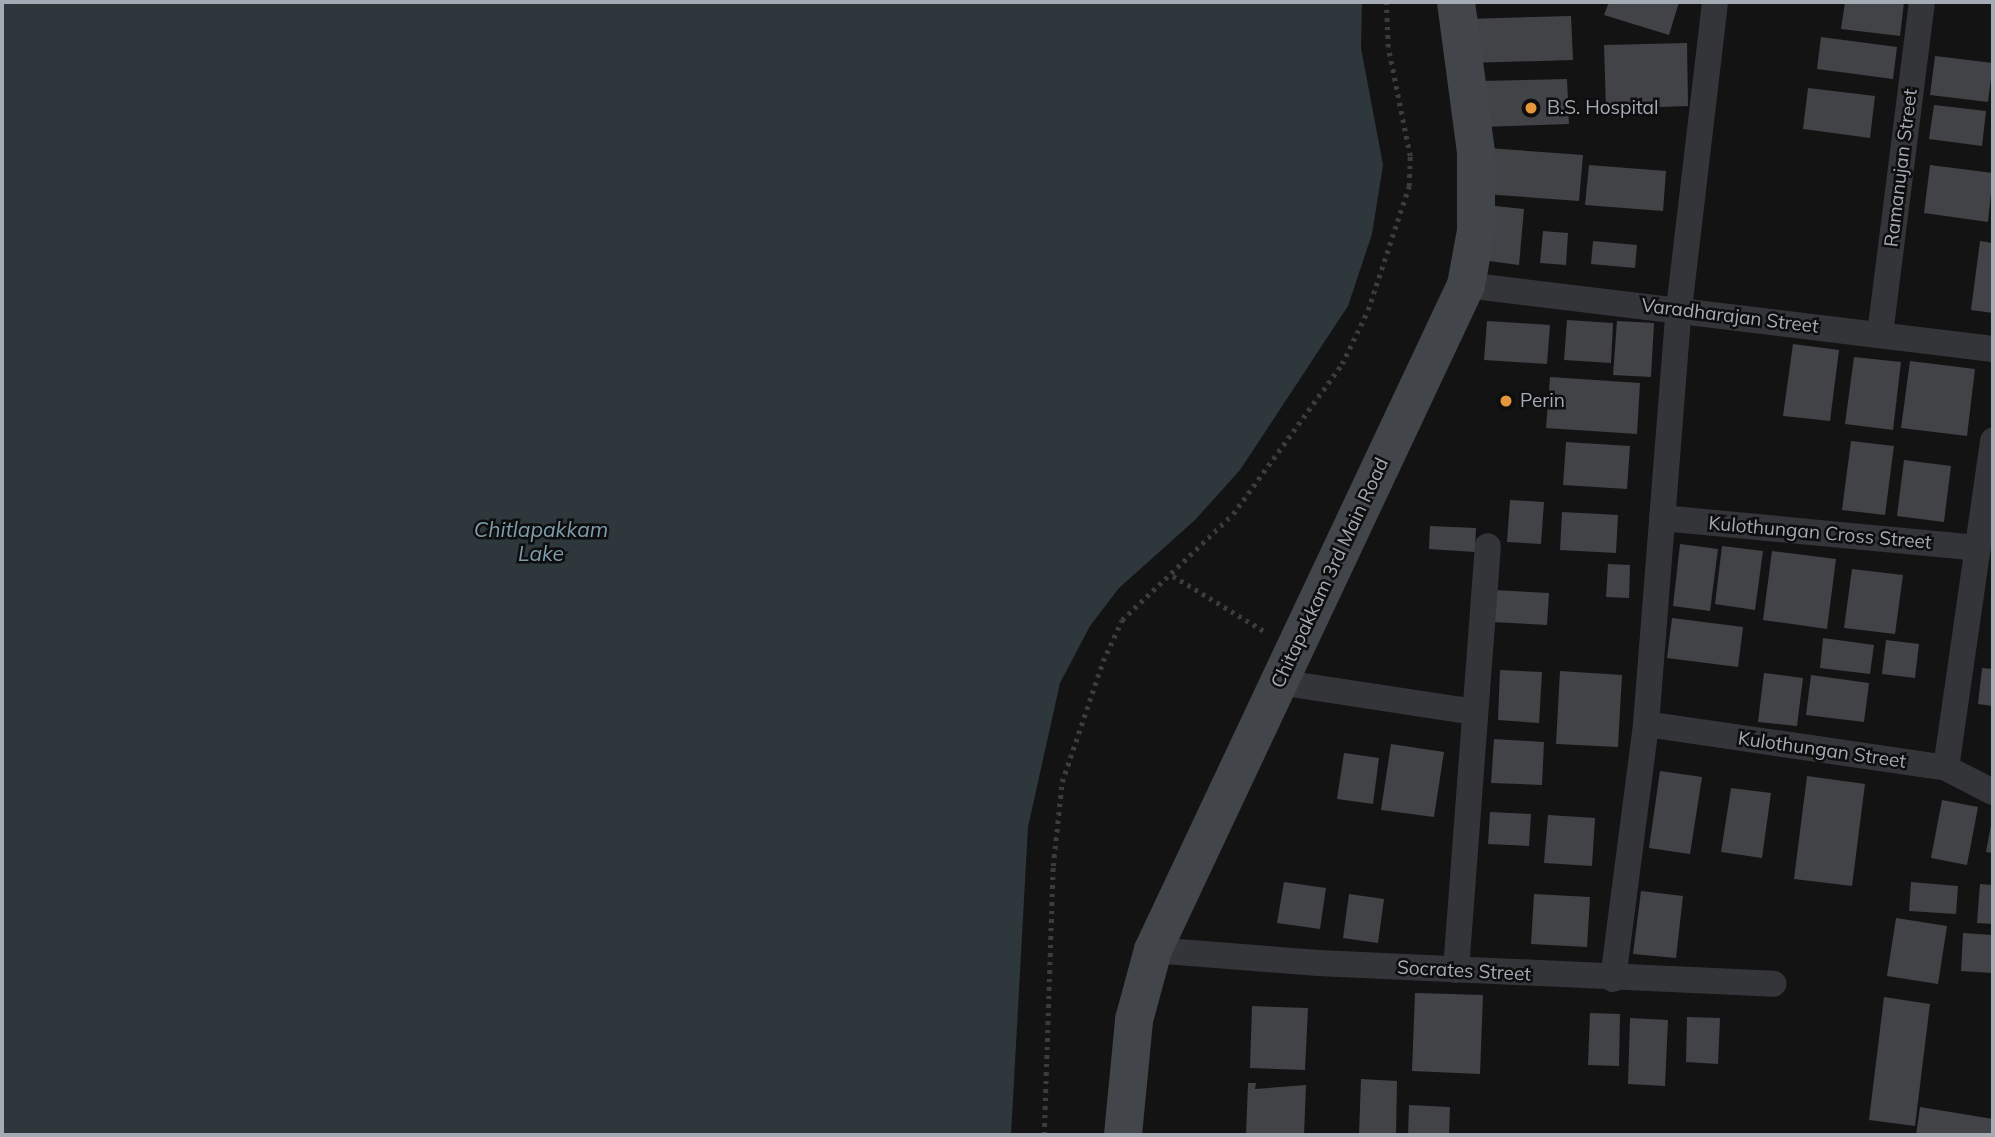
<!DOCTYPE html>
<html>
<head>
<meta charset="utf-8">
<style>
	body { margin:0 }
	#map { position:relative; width:1995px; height:1137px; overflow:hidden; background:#131314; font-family:Mulish,sans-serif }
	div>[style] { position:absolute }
	.water>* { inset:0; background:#2d373c }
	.building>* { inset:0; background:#424347 }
	.path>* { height:4.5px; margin-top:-2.25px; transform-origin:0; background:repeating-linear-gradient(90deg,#3a3c40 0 3.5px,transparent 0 8.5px) }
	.street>* { height:26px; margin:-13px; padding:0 13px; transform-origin:13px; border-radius:13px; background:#343539 }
	.secondary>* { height:38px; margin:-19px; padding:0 19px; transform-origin:19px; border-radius:19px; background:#424549 }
	.dots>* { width:19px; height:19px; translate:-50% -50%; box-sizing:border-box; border:4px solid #0e0e0f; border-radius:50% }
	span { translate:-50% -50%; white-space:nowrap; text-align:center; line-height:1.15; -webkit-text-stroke:5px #0e0e0f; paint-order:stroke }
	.poi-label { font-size:19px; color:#a5abb4 }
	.left { translate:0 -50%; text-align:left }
	.street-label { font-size:19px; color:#a5abb4 }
	.water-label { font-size:21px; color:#7e9dad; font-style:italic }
	.frame { position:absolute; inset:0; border:4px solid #a5abb4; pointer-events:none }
</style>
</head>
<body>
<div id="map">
	<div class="water">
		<div style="clip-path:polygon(2px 2px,1362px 2px,1361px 48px,1383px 165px,1372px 234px,1348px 306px,1240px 470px,1195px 520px,1119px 588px,1090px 626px,1060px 683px,1028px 827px,1011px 1135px,2px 1135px)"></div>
	</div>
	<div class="building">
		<div style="clip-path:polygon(1609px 2px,1679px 2px,1669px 35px,1604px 15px)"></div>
		<div style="clip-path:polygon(1845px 2px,1904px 2px,1900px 36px,1841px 29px)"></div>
		<div style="clip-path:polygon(1571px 16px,1573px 60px,1468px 63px,1466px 19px)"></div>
		<div style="clip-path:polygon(1821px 37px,1897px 47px,1893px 79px,1817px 69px)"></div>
		<div style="clip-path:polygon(1687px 43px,1688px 106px,1606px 109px,1604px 45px)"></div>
		<div style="clip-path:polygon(1935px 56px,1993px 63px,1988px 102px,1930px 95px)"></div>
		<div style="clip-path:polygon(1567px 79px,1569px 124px,1480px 127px,1479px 81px)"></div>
		<div style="clip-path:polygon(1808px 88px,1875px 96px,1870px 138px,1803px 129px)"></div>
		<div style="clip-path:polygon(1934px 105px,1986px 111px,1982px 146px,1929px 139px)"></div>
		<div style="clip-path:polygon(1488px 148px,1583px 155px,1579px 201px,1484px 194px)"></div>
		<div style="clip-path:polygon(1589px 165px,1666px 171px,1663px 211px,1585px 205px)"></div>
		<div style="clip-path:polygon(1930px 165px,1993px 173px,1988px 222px,1924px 213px)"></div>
		<div style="clip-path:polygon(1495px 206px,1524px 209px,1519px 265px,1489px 261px)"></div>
		<div style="clip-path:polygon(1543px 231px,1568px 233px,1566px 265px,1540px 263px)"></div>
		<div style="clip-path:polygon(1593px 241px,1637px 245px,1635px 268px,1591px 264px)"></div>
		<div style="clip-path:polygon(1980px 241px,1993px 243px,1993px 313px,1971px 310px)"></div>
		<div style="clip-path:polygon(1567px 320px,1613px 323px,1611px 363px,1564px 360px)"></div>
		<div style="clip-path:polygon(1487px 321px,1550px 325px,1547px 364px,1484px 360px)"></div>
		<div style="clip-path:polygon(1617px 321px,1654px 323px,1651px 377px,1613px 375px)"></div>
		<div style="clip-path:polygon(1793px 344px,1839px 350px,1830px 421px,1783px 416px)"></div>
		<div style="clip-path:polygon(1854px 357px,1901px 362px,1893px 430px,1845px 424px)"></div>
		<div style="clip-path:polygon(1910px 361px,1975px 369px,1967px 436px,1901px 428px)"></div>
		<div style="clip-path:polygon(1550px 377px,1640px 383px,1637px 434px,1546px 428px)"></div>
		<div style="clip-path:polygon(1851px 441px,1894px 446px,1885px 515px,1842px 510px)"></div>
		<div style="clip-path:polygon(1566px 442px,1630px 446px,1627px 489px,1563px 485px)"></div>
		<div style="clip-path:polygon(1904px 460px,1951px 466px,1944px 522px,1897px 516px)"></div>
		<div style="clip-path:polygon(1510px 500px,1544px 502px,1541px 544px,1507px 542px)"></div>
		<div style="clip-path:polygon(1562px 512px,1618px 515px,1616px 553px,1560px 550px)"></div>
		<div style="clip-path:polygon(1430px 526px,1476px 528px,1475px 552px,1429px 549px)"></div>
		<div style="clip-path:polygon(1680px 544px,1718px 549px,1710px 611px,1673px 606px)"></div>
		<div style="clip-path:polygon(1722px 546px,1763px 551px,1755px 610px,1715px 604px)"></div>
		<div style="clip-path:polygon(1772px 551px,1836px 559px,1827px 629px,1763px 620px)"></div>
		<div style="clip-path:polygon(1608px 564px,1630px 565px,1629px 598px,1606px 597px)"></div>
		<div style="clip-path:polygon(1852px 569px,1903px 575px,1895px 634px,1844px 628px)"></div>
		<div style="clip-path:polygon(1494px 590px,1549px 593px,1547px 625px,1492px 622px)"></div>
		<div style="clip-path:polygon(1672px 618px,1743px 627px,1738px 667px,1667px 658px)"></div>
		<div style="clip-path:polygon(1823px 638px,1874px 645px,1870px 674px,1820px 668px)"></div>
		<div style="clip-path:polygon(1886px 640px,1919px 644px,1915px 678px,1882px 674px)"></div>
		<div style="clip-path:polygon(1982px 668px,1993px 669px,1993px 706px,1978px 704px)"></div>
		<div style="clip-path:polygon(1500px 670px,1542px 672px,1539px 723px,1498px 720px)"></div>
		<div style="clip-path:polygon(1560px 671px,1622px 675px,1618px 747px,1556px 744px)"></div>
		<div style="clip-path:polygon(1764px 673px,1803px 678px,1797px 726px,1758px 722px)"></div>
		<div style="clip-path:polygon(1811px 675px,1869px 683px,1864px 722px,1806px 715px)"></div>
		<div style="clip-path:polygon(1494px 739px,1544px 742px,1542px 785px,1491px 783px)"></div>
		<div style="clip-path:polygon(1391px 744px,1444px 752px,1434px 817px,1381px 810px)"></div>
		<div style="clip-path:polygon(1344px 753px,1379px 758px,1373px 804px,1337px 799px)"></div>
		<div style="clip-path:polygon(1660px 771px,1702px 777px,1690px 854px,1649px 848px)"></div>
		<div style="clip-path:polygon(1807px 776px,1865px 784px,1852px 886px,1794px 879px)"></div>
		<div style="clip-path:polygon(1731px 788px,1771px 793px,1762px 858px,1721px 852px)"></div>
		<div style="clip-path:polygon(1942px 800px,1978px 807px,1967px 865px,1931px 858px)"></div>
		<div style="clip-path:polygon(1490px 812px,1531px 814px,1529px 846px,1488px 844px)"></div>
		<div style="clip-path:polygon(1548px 815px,1595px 818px,1592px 866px,1544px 863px)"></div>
		<div style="clip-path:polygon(1992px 820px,1993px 820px,1993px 853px,1986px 852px)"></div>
		<div style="clip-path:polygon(1284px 882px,1326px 888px,1320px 929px,1277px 923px)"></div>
		<div style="clip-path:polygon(1911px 882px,1958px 886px,1956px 914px,1909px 911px)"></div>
		<div style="clip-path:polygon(1980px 884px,1993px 885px,1993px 924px,1977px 923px)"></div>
		<div style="clip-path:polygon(1641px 891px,1683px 896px,1676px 958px,1633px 954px)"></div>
		<div style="clip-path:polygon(1349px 894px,1384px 899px,1378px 943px,1343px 938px)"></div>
		<div style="clip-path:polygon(1534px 894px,1590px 897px,1587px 947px,1531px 944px)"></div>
		<div style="clip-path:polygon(1896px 918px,1947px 926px,1938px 984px,1887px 976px)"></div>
		<div style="clip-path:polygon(1963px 933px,1993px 935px,1993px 973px,1961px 971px)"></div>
		<div style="clip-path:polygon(1415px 993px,1483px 995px,1480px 1074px,1412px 1071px)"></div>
		<div style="clip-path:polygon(1884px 997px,1930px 1004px,1915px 1126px,1869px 1120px)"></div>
		<div style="clip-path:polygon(1252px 1006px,1308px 1008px,1305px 1070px,1250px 1068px)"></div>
		<div style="clip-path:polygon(1590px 1013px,1620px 1014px,1619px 1066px,1588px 1065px)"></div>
		<div style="clip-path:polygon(1687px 1017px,1720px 1018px,1718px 1064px,1686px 1062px)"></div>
		<div style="clip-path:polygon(1630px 1018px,1668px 1020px,1665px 1086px,1628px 1084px)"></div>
		<div style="clip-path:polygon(1361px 1079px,1397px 1081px,1396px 1135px,1359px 1135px)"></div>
		<div style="clip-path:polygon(1248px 1083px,1256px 1083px,1255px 1089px,1306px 1085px,1304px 1135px,1246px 1135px)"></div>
		<div style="clip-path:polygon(1409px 1105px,1450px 1107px,1449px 1135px,1408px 1135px)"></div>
		<div style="clip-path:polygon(1920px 1107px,1993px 1119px,1993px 1135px,1916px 1135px)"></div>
	</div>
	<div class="path">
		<div style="left:1173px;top:576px;width:109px;rotate:31.1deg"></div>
		<div style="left:1044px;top:1135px;width:269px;rotate:-88.1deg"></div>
		<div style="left:1053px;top:866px;width:84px;rotate:-83.9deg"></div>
		<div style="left:1062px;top:782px;width:128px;rotate:-71.3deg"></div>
		<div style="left:1103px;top:661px;width:45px;rotate:-65.1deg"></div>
		<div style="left:1122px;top:620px;width:153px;rotate:-43.7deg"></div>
		<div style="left:1233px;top:514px;width:185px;rotate:-54deg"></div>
		<div style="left:1342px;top:364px;width:60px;rotate:-64.3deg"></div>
		<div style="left:1368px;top:310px;width:131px;rotate:-71.7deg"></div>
		<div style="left:1409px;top:186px;width:30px;rotate:-88deg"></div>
		<div style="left:1410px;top:156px;width:111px;rotate:-101.4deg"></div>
		<div style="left:1388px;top:47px;width:45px;rotate:-92.5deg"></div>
	</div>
	<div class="street">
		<div style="left:1466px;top:285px;width:531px;rotate:6.92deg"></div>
		<div style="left:1880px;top:334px;width:335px;rotate:-82.8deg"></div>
		<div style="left:1662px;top:518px;width:317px;rotate:5.4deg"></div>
		<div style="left:1278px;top:682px;width:198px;rotate:8.7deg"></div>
		<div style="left:1646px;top:724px;width:303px;rotate:8.3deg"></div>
		<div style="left:1946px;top:768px;width:53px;rotate:27.1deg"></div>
		<div style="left:1946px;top:768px;width:331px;rotate:-81.8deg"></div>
		<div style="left:1153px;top:950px;width:166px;rotate:4.5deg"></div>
		<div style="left:1318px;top:963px;width:456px;rotate:2.6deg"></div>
		<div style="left:1456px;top:970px;width:425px;rotate:-85.7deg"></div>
		<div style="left:1613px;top:979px;width:257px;rotate:-82.6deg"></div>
		<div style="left:1646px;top:724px;width:416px;rotate:-85.5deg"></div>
		<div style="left:1679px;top:309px;width:309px;rotate:-83.3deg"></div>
	</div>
	<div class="secondary">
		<div style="left:1123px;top:1135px;width:116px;rotate:-84.5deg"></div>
		<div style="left:1134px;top:1020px;width:73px;rotate:-74.8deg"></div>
		<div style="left:1153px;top:950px;width:735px;rotate:-64.79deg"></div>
		<div style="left:1466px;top:285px;width:55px;rotate:-79.5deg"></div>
		<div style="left:1476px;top:231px;width:79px;rotate:-90deg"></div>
		<div style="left:1476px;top:152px;width:151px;rotate:-97.6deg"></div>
	</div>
	<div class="dots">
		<div style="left:1531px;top:108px;background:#e4973b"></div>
		<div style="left:1506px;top:401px;background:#e4973b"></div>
	</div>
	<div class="poi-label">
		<span class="left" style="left:1547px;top:108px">B.S. Hospital</span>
		<span class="left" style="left:1520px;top:401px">Perin</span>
	</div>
	<div class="street-label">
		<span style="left:1901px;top:168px;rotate:-83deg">Ramanujan Street</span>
		<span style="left:1730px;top:316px;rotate:7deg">Varadharajan Street</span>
		<span style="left:1820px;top:533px;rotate:5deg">Kulothungan Cross Street</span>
		<span style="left:1330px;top:573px;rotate:-65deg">Chitapakkam 3rd Main Road</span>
		<span style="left:1822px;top:750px;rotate:8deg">Kulothungan Street</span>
		<span style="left:1464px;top:971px;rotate:3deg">Socrates Street</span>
	</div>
	<div class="water-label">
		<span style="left:541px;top:541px">Chitlapakkam<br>Lake</span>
	</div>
	<div class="frame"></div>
</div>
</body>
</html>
